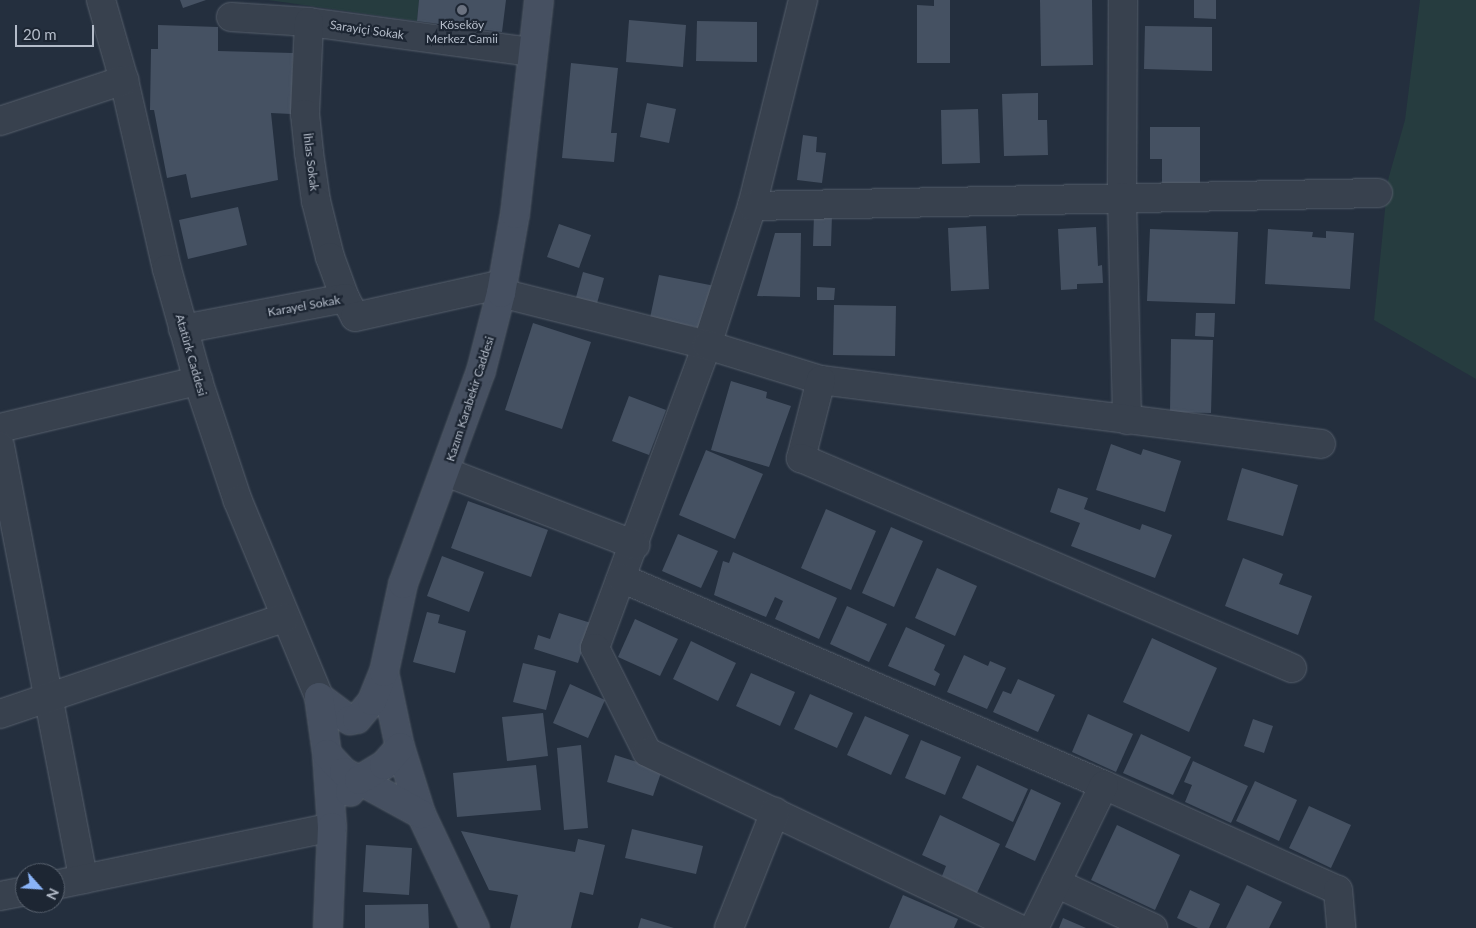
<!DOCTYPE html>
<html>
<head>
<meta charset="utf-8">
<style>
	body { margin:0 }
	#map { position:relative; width:1476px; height:928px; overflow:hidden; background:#242f3e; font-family:Lato,sans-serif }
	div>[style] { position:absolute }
	.green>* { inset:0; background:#263c3f }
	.building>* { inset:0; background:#455162 }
	.roads { filter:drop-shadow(0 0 1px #565f6c) drop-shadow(0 0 1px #565f6c) }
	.street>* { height:28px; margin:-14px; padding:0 14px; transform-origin:14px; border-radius:14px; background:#38414e }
	.secondary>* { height:28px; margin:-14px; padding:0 14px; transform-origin:14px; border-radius:14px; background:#465061 }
	.dots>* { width:14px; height:14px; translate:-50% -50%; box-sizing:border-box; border:2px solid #1d2633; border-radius:50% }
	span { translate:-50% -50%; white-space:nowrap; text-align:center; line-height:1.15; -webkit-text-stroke:4.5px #1d2633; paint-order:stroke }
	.poi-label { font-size:12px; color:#b4bcc9 }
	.street-label { font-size:12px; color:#b4bcc9 }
	.north { position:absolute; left:15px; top:863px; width:50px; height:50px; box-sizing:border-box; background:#1d2633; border:1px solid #59626f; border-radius:50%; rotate:116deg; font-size:14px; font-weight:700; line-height:20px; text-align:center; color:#b4bcc9 }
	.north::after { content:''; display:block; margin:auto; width:18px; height:22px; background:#8ab4f8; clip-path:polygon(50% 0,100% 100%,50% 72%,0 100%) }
	.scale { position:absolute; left:15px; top:25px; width:79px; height:22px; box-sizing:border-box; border:2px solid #b4bcc9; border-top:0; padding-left:6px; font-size:15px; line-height:18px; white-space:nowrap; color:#b4bcc9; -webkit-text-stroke:4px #1d2633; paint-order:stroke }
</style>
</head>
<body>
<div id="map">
	<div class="green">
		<div style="clip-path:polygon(268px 0,419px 0,417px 21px)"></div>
		<div style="clip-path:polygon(1420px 0,1476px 0,1476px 379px,1374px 320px,1388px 180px,1405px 120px)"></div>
	</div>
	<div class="building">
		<div style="clip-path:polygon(180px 0,206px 0,183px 8px)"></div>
		<div style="clip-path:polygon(419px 0,506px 0,502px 32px,417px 21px)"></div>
		<div style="clip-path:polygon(934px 0,950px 0,950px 63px,917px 63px,917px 5px,934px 6px)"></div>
		<div style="clip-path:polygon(1040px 0,1092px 0,1093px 65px,1041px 66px)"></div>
		<div style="clip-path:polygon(1194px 0,1216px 0,1216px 19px,1194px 18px)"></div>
		<div style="clip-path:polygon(629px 20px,686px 25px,683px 67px,626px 62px)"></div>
		<div style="clip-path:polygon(697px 21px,757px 22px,757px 62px,696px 61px)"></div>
		<div style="clip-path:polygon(158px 25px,218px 27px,218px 51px,293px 53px,291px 114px,271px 113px,278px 180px,191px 198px,186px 174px,167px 178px,154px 110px,150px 110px,151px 49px,158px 49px)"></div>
		<div style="clip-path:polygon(1145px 26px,1212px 27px,1212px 71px,1144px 69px)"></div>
		<div style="clip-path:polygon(571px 63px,618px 68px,611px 133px,617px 133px,614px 162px,562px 158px)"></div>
		<div style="clip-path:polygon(1038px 93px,1038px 120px,1047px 120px,1048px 155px,1004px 156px,1002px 94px)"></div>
		<div style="clip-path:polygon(647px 103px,676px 109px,669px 143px,640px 137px)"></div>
		<div style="clip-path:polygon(978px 109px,980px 163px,942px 164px,941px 110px)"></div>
		<div style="clip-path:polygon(1150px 127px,1200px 127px,1200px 184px,1162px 185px,1162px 159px,1150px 159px)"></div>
		<div style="clip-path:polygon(803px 135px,817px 137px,816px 152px,826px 153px,822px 183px,797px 180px)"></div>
		<div style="clip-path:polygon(238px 207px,247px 245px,188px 259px,179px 220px)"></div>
		<div style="clip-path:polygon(814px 215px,832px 215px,831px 246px,813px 246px)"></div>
		<div style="clip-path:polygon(559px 224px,591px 235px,579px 268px,547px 257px)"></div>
		<div style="clip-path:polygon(986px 226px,989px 289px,951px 291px,948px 228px)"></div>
		<div style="clip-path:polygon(1096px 227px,1098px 266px,1102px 265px,1103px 283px,1077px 284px,1077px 289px,1061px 290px,1058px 229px)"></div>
		<div style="clip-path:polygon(1150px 229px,1238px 232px,1235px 304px,1147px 301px)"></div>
		<div style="clip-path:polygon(1268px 229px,1313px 232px,1312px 237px,1326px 238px,1326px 231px,1354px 233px,1350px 289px,1265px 284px)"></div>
		<div style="clip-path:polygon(775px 233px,801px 233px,800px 297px,757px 296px)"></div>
		<div style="clip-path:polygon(583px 272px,604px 278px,596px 307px,575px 301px)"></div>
		<div style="clip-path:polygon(659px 275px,715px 286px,706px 329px,650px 318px)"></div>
		<div style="clip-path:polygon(817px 287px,835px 288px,834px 300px,817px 300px)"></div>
		<div style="clip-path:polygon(834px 305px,896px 306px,895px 356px,833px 355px)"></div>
		<div style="clip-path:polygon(1196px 313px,1215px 313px,1214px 337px,1195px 336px)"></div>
		<div style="clip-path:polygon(533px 323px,591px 342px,562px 429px,505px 410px)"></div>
		<div style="clip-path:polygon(1171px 339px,1213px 340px,1211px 413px,1170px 412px)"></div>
		<div style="clip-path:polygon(731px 381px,767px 392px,766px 398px,791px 406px,769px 467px,711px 450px)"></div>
		<div style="clip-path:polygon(629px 396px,666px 410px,649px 455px,612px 441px)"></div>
		<div style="clip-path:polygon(1111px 444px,1141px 455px,1143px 449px,1181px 461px,1165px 512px,1096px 490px)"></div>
		<div style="clip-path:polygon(706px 450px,763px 474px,735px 539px,679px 515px)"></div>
		<div style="clip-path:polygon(1242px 468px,1298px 485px,1283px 536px,1227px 520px)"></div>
		<div style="clip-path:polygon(1058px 488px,1088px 498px,1084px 509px,1140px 530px,1142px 524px,1172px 535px,1155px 578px,1071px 546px,1080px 523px,1050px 512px)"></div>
		<div style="clip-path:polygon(468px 501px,548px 530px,531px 577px,451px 548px)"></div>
		<div style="clip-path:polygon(826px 509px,876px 531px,851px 590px,801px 568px)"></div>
		<div style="clip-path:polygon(891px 527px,923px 541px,894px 607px,862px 593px)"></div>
		<div style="clip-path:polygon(678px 534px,718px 551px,701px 588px,662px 571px)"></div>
		<div style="clip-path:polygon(733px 552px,837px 598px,819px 639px,775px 619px,783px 601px,775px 597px,766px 617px,714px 595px,723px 561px,729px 563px)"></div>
		<div style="clip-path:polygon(442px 556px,484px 572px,469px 612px,427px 596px)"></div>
		<div style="clip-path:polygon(1243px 558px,1283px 574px,1279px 584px,1312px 596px,1298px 635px,1225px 606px)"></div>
		<div style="clip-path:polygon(937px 568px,977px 586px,955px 636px,915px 618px)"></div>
		<div style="clip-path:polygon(847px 606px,887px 624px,869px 662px,830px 644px)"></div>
		<div style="clip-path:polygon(427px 612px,440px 615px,438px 623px,466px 631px,455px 673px,413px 662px)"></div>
		<div style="clip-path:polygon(559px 613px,591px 623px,578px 663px,534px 649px,538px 635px,550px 639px)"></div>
		<div style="clip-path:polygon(635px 619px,678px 639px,660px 676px,618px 657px)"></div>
		<div style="clip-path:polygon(906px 627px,945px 645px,934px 670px,940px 674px,935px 686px,888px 666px)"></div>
		<div style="clip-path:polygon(1152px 638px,1217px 668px,1189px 732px,1123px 702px)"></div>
		<div style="clip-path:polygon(691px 641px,736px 663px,718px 701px,673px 679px)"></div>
		<div style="clip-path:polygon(964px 655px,988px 666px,990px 661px,1006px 668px,987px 709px,947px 692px)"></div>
		<div style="clip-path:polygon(523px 663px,556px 671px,546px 710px,513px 702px)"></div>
		<div style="clip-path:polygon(751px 673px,795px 692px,780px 726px,736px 706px)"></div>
		<div style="clip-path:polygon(1018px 679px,1055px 695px,1038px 732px,993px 712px,1003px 691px,1011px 694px)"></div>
		<div style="clip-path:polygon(570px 684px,605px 700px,588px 738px,553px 723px)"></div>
		<div style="clip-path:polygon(810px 694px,853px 713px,837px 748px,794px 729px)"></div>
		<div style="clip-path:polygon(543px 713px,548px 756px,507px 761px,502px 717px)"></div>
		<div style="clip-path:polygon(1088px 714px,1133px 734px,1116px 772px,1072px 752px)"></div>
		<div style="clip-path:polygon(865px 716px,909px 735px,891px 775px,847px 755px)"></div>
		<div style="clip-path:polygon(1253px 719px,1273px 726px,1264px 753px,1244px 746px)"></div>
		<div style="clip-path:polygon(1141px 734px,1191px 757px,1173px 795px,1123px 773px)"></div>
		<div style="clip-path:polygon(921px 740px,961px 757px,945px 795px,905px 778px)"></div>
		<div style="clip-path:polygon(581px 745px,588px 828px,564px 830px,557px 748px)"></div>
		<div style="clip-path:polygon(615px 755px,662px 770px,653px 796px,607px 782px)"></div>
		<div style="clip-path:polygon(1193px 761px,1248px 786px,1231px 823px,1185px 802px,1192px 785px,1184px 782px)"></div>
		<div style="clip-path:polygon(536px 765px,541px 810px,457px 817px,453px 773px)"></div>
		<div style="clip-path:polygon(977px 765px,1028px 789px,1013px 822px,962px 798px)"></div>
		<div style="clip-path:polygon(1255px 781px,1297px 800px,1279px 841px,1236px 821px)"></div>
		<div style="clip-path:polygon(1031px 789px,1061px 803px,1035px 861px,1005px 847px)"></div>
		<div style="clip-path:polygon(1309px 806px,1351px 825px,1331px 868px,1289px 848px)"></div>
		<div style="clip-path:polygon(940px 815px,1000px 844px,977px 893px,942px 876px,946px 866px,922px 855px)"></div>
		<div style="clip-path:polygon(1117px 825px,1180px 855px,1155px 910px,1091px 880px)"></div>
		<div style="clip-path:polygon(632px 829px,703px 846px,696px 874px,625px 858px)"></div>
		<div style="clip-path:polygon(461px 831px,575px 852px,578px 839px,605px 845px,593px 895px,580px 892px,571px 928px,510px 928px,518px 895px,489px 890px)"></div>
		<div style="clip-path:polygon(366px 845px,412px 848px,409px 895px,363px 892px)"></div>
		<div style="clip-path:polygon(1247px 885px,1282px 902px,1269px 928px,1226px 928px)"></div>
		<div style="clip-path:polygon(1190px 890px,1220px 904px,1209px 928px,1198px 928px,1177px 918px)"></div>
		<div style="clip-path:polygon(903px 895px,958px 919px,954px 928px,889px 928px)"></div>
		<div style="clip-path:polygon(428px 904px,429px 928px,365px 928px,365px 905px)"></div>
		<div style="clip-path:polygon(641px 918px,674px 928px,638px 928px)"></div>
		<div style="clip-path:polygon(1063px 918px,1086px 928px,1059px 928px)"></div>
	</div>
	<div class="roads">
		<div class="street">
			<div style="left:101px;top:0;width:83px;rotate:74deg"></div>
			<div style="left:124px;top:80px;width:194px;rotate:77.2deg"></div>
			<div style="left:167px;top:269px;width:116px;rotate:74.5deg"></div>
			<div style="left:198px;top:381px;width:126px;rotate:71.6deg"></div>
			<div style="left:238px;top:501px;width:212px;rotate:67.5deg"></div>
			<div style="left:803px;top:0;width:212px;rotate:103.9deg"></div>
			<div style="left:752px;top:206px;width:146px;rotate:107.9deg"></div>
			<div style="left:707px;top:345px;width:323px;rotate:110.3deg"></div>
			<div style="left:595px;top:648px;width:116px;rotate:63.4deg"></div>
			<div style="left:647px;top:752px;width:411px;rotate:25.4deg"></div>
			<div style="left:1123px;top:0;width:197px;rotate:90.3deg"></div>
			<div style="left:1122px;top:197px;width:223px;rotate:88.7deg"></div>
			<div style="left:231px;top:17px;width:78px;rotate:3.7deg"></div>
			<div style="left:309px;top:22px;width:225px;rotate:7.7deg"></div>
			<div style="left:309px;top:22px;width:92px;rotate:92.5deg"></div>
			<div style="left:305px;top:114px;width:39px;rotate:84deg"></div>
			<div style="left:309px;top:153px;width:49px;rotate:81.7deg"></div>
			<div style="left:316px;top:201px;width:58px;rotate:76deg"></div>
			<div style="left:330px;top:257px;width:44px;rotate:69.9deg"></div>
			<div style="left:0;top:121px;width:131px;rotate:-18.3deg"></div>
			<div style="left:752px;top:206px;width:626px;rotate:-1.19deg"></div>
			<div style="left:501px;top:293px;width:212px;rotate:14.2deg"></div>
			<div style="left:707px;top:345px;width:119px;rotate:17.1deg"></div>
			<div style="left:821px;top:380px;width:504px;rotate:7.29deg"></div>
			<div style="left:183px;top:329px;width:165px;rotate:-10.8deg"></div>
			<div style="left:345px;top:298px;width:21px;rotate:62deg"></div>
			<div style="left:355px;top:317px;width:152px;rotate:-12.6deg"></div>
			<div style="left:821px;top:380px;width:81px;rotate:104.4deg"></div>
			<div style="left:801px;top:458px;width:534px;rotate:23.16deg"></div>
			<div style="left:0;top:428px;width:204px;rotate:-13.4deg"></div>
			<div style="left:0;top:446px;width:441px;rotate:79.1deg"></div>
			<div style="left:446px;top:472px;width:203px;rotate:21.1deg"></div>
			<div style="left:621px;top:578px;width:525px;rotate:23.2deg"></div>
			<div style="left:1104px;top:785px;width:256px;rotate:24.2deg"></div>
			<div style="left:1338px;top:890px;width:38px;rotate:85deg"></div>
			<div style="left:0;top:714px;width:300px;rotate:-18.7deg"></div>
			<div style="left:1056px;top:883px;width:107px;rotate:24.9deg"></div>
			<div style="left:55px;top:885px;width:283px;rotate:-11.8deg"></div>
			<div style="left:0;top:896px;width:25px;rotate:-11deg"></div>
			<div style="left:729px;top:928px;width:125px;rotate:-68.4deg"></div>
			<div style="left:1034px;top:928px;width:159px;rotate:-63.9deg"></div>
		</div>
		<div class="secondary">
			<div style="left:384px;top:672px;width:77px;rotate:78deg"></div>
			<div style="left:400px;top:747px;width:70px;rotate:72.6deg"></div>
			<div style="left:421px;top:814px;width:126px;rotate:64.7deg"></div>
			<div style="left:319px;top:697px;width:39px;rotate:37deg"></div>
			<div style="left:350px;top:720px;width:7px;rotate:-8deg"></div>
			<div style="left:357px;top:719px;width:23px;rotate:-50deg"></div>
			<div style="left:372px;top:701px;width:31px;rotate:-68deg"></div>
			<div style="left:384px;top:672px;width:90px;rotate:-77.8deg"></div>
			<div style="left:403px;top:584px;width:227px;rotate:-69.9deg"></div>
			<div style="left:481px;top:371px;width:81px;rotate:-75.6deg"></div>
			<div style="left:501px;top:293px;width:80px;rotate:-80deg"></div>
			<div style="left:515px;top:214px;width:215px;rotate:-83.6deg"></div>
			<div style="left:319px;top:697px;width:58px;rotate:82deg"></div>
			<div style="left:327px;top:754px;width:73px;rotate:86.1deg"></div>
			<div style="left:332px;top:827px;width:101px;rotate:92.3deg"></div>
			<div style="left:327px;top:754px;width:25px;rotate:47deg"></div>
			<div style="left:344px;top:772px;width:88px;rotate:28.6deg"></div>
			<div style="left:350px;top:792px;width:15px;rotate:-53deg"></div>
			<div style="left:359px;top:780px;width:29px;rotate:-31deg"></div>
			<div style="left:384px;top:765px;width:24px;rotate:-48deg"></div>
		</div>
	</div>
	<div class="dots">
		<div style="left:462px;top:10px;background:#6b7280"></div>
	</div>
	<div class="poi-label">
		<span style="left:462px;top:32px">Köseköy<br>Merkez Camii</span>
	</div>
	<div class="street-label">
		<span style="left:367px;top:30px;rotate:8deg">Sarayiçi Sokak</span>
		<span style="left:311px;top:162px;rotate:83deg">İhlas Sokak</span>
		<span style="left:304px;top:306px;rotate:-10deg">Karayel Sokak</span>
		<span style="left:191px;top:355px;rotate:74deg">Atatürk Caddesi</span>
		<span style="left:470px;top:399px;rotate:-72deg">Kazım Karabekir Caddesi</span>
	</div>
	<div class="north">N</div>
	<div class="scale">20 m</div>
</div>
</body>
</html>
